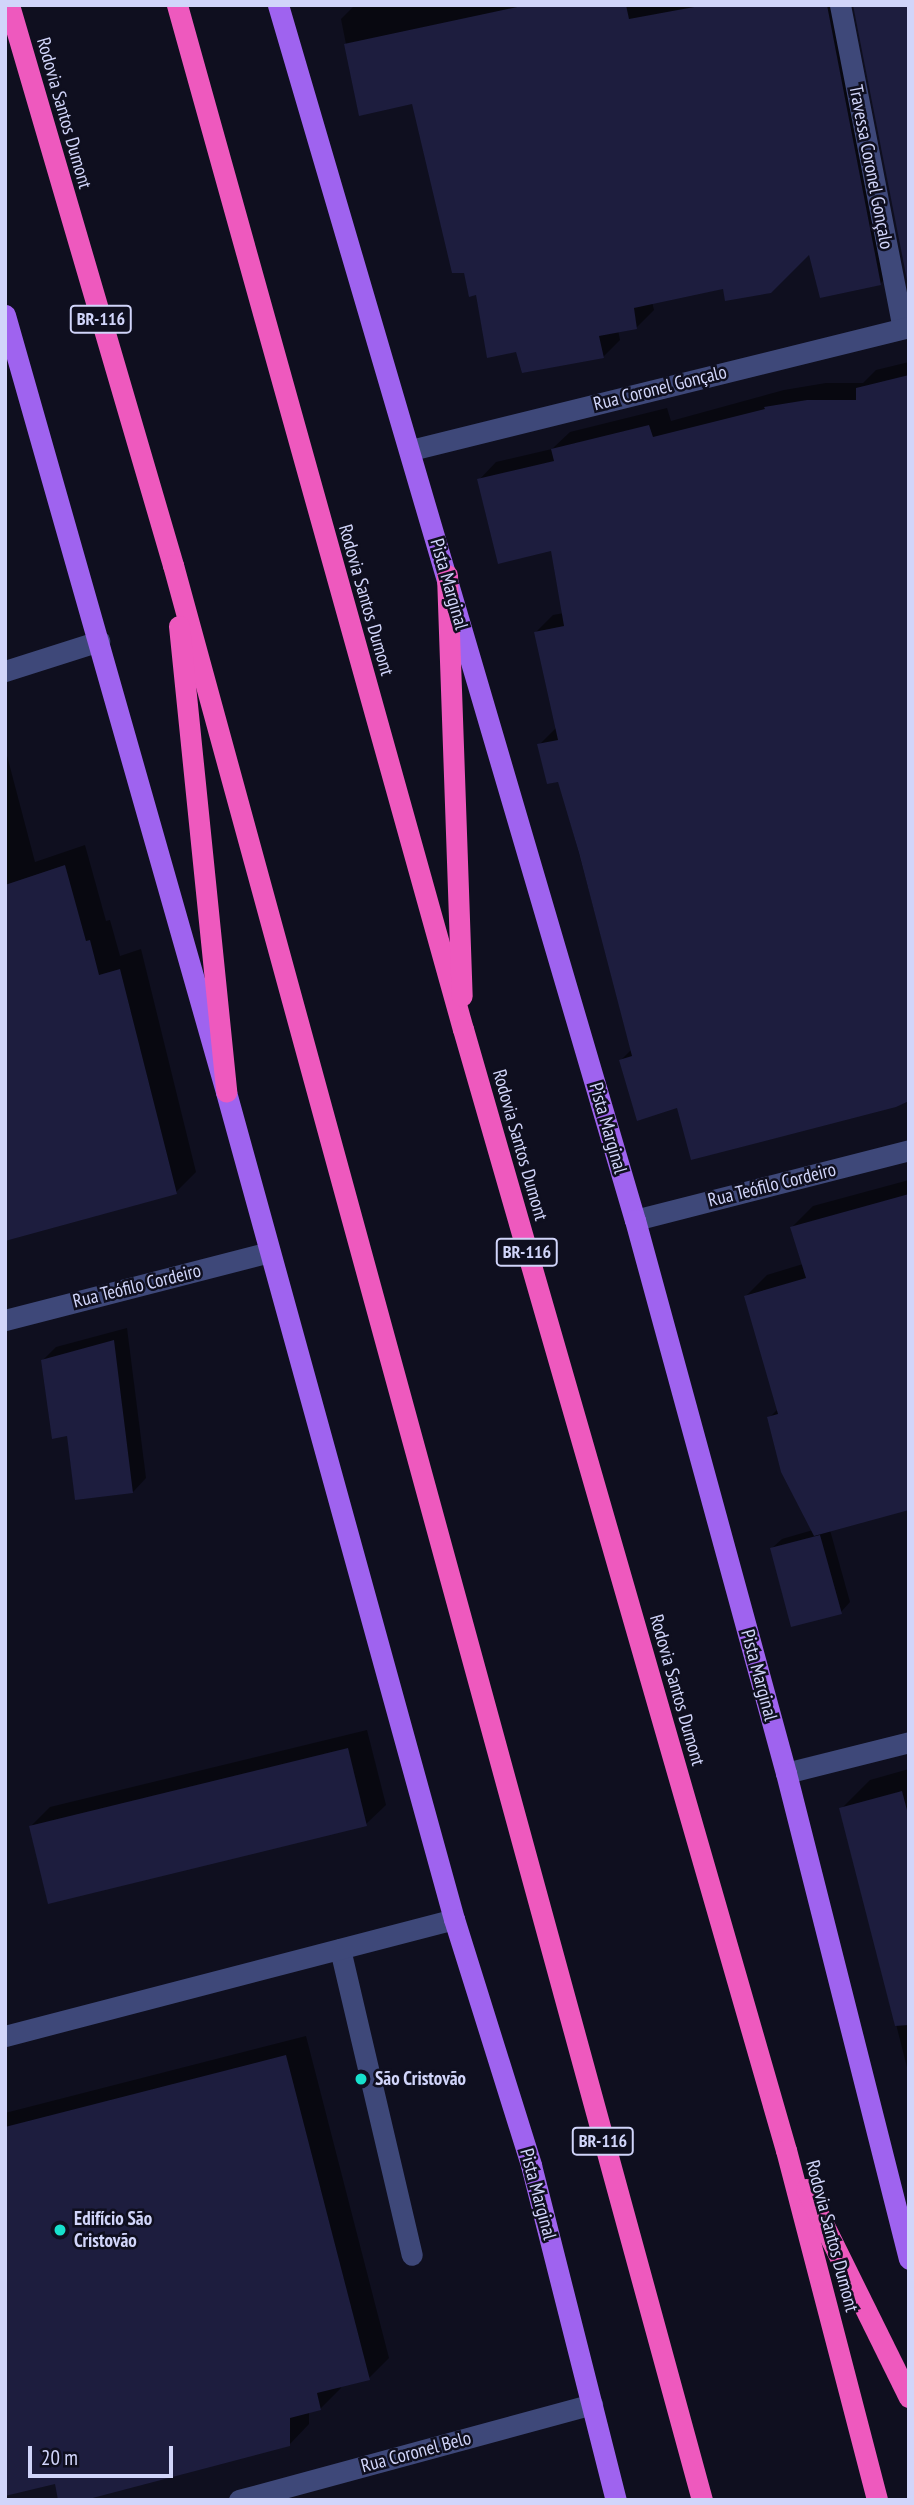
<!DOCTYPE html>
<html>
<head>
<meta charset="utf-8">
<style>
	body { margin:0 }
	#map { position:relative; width:914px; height:2505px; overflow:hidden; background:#0f0f1f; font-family:"PT Sans Narrow",sans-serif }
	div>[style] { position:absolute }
	.shadow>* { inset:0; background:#0007 }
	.building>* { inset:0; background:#1d1d3e }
	.minor>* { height:21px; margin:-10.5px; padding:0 10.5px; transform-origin:10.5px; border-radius:10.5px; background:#3e4879 }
	.major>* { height:21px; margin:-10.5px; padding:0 10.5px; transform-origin:10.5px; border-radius:10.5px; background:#9f63ef }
	.highway>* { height:21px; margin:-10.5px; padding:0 10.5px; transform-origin:10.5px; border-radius:10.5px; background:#ee59be }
	.dots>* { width:19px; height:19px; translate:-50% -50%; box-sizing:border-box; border:4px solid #0f0f1f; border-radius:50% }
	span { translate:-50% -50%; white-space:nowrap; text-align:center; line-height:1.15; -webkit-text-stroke:5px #0f0f1f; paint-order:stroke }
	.shield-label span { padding:2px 5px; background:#0f0f1f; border:2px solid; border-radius:5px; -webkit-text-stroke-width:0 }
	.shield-label { font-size:18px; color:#d1d5fa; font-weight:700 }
	.street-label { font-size:19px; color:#d1d5fa }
	.poi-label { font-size:19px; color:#d1d5fa; font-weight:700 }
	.left { translate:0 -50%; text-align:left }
	.frame { position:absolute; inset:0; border:7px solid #d1d5fa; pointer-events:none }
	.scale { position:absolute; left:28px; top:2446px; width:145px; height:32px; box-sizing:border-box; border:4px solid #d1d5fa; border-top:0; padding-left:9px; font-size:21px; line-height:24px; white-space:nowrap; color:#d1d5fa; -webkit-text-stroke:5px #0f0f1f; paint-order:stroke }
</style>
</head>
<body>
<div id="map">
	<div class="shadow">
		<div style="clip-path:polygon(355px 5px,846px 5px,897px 267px,880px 284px,810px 252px,724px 287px,652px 302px,654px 310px,637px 327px,618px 330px,620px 340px,603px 357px,517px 350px,466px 272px,414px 102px,360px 114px,341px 19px)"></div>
		<div style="clip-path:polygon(855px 5px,909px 5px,908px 278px)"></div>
		<div style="clip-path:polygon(909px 362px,909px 1101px,693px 1157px,679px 1106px,621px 1060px,632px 1049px,559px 780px,539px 745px,557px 727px,535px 633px,553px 615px,564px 613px,552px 549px,479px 480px,496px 462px,552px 449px,570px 432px,667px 408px,671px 421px,784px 390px,826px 383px,863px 383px,876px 370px)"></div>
		<div style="clip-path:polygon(5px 748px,35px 862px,85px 845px,106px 921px,110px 920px,120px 956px,141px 949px,196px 1172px,176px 1192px,5px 1239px)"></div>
		<div style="clip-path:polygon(909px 1180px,909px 1509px,830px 1530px,850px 1602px,841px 1612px,772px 1548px,782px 1539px,813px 1530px,769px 1418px,779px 1408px,746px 1296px,767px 1275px,803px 1264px,792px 1227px,813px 1206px)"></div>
		<div style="clip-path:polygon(127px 1328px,146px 1478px,133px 1492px,69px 1434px,43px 1360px,56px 1347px)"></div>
		<div style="clip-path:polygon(367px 1730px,386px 1805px,366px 1824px,31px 1826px,50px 1807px)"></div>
		<div style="clip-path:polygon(909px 1769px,909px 2075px,841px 1809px,870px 1780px)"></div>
		<div style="clip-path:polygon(306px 2036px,389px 2358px,369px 2378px,340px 2386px,341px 2388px,320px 2409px,309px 2411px,309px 2424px,289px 2445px,56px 2482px,5px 2494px,5px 2113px)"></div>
	</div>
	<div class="building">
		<div style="clip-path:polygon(527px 5px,626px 5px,629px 19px,705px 5px,827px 5px,881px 285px,820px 298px,809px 255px,771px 293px,725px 301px,723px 289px,634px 308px,637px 329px,599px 336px,604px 358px,522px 373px,516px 352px,487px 358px,476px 295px,469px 297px,464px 273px,452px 273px,412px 104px,359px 116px,344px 44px)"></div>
		<div style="clip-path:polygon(853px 5px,909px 5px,907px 280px)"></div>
		<div style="clip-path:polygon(909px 375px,909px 1101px,896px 1107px,691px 1160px,677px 1108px,637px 1121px,619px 1060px,632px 1056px,579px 853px,558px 782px,547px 784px,537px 744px,558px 740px,534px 632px,564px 626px,551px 551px,498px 564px,477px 479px,554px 461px,551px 449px,649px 425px,653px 437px,765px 409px,764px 407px,807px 400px,856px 400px,856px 388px)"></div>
		<div style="clip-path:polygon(65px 865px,86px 941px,90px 940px,99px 975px,120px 969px,177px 1194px,5px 1241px,5px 885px)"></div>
		<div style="clip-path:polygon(909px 1194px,909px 1510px,814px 1536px,781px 1472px,767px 1417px,778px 1414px,744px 1296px,806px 1278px,790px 1227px)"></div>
		<div style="clip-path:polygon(114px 1340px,133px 1493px,75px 1500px,67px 1436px,52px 1439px,41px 1360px)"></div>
		<div style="clip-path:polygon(820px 1535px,842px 1614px,791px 1627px,770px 1548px)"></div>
		<div style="clip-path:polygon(348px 1748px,367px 1826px,48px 1904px,29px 1826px)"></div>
		<div style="clip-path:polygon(902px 1791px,909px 1818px,909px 2025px,895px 2026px,839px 1808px)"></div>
		<div style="clip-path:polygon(286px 2055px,370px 2380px,317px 2393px,321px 2410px,290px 2418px,290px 2446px,85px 2500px,58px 2500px,55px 2484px,5px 2496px,5px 2127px)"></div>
	</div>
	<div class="minor">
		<div style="left:840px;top:5px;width:329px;rotate:79deg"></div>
		<div style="left:411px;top:450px;width:513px;rotate:-13.87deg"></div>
		<div style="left:5px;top:671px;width:99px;rotate:-17.7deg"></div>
		<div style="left:635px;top:1220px;width:283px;rotate:-14.3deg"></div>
		<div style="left:5px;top:1320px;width:273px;rotate:-14.4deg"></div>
		<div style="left:786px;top:1773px;width:127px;rotate:-14.1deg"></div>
		<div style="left:340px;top:1949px;width:314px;rotate:76.8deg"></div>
		<div style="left:5px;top:2036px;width:464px;rotate:-14.6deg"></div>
		<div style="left:239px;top:2500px;width:366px;rotate:-15.2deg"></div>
	</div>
	<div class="major">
		<div style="left:278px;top:5px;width:1266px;rotate:73.63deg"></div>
		<div style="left:635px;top:1220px;width:573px;rotate:74.73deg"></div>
		<div style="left:786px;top:1773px;width:501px;rotate:75.8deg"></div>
		<div style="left:5px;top:315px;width:808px;rotate:74.12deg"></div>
		<div style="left:226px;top:1092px;width:858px;rotate:74.59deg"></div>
		<div style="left:454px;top:1919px;width:258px;rotate:72.6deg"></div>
		<div style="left:531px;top:2165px;width:346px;rotate:75.8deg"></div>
	</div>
	<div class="highway">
		<div style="left:9px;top:5px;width:584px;rotate:73.68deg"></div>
		<div style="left:173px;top:565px;width:2006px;rotate:74.71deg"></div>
		<div style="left:177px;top:5px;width:1063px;rotate:74.4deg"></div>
		<div style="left:463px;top:1029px;width:1167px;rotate:73.93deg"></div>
		<div style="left:786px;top:2150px;width:362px;rotate:75.4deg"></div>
		<div style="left:447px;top:575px;width:421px;rotate:88deg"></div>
		<div style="left:179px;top:626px;width:468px;rotate:84.2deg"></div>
		<div style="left:806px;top:2189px;width:232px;rotate:63.7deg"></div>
	</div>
	<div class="dots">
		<div style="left:361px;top:2079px;background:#17e1cd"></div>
		<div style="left:60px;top:2230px;background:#17e1cd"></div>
	</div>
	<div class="shield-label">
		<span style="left:101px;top:319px">BR-116</span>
		<span style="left:527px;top:1252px">BR-116</span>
		<span style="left:603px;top:2141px">BR-116</span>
	</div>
	<div class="street-label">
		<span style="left:64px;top:113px;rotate:74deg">Rodovia Santos Dumont</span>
		<span style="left:871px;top:167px;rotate:79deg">Travessa Coronel Gonçalo</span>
		<span style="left:660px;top:388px;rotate:-14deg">Rua Coronel Gonçalo</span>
		<span style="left:449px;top:584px;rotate:74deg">Pista Marginal</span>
		<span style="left:366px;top:600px;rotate:74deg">Rodovia Santos Dumont</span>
		<span style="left:608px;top:1128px;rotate:74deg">Pista Marginal</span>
		<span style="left:520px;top:1145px;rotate:74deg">Rodovia Santos Dumont</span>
		<span style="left:772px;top:1185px;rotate:-14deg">Rua Teófilo Cordeiro</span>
		<span style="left:137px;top:1286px;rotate:-14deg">Rua Teófilo Cordeiro</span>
		<span style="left:759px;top:1675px;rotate:75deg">Pista Marginal</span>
		<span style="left:677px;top:1690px;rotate:74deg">Rodovia Santos Dumont</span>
		<span style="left:538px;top:2194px;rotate:75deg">Pista Marginal</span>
		<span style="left:832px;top:2236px;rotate:75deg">Rodovia Santos Dumont</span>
		<span style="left:416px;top:2452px;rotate:-15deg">Rua Coronel Belo</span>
	</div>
	<div class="poi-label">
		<span class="left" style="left:375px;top:2079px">São Cristovão</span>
		<span class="left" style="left:74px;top:2230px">Edifício São<br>Cristovão</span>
	</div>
	<div class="frame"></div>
	<div class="scale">20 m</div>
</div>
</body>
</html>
